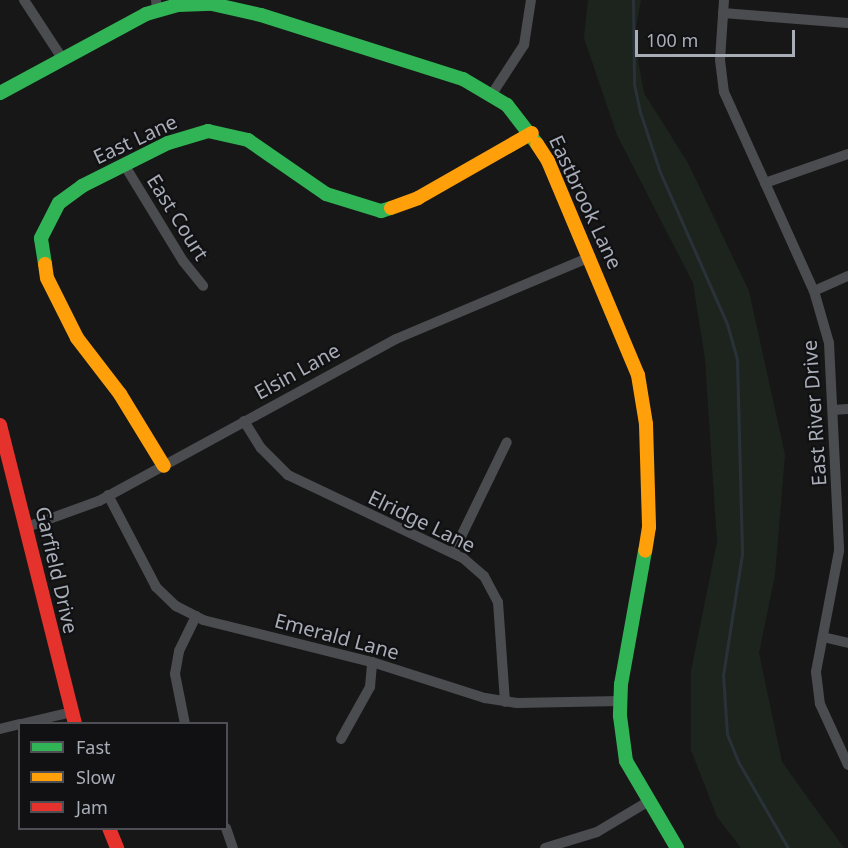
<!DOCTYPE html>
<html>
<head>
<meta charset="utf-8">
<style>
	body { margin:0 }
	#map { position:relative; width:848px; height:848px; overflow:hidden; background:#171717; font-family:"Noto Sans",sans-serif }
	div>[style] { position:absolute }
	.green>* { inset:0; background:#1d241e }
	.stream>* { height:3px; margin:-1.5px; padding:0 1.5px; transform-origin:1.5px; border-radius:1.5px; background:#2a3239 }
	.street>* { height:10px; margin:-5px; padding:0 5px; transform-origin:5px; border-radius:5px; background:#4b4c50 }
	.fast>* { height:14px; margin:-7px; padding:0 7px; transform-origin:7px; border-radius:7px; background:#30b455 }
	.slow>* { height:14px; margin:-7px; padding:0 7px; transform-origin:7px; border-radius:7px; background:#ff9f0a }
	.jam>* { height:14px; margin:-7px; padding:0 7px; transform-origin:7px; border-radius:7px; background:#e5322d }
	span { translate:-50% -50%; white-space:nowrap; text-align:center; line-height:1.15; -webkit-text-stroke:4.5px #111113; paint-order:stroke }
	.street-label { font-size:20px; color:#a8adb8 }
	.legend { position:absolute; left:18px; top:722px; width:210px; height:108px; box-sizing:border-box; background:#111113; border:2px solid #4d4f55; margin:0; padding:8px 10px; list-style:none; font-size:18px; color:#a8adb8 }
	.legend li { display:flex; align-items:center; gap:12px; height:30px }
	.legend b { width:30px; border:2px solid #4d4f55 }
	.scale { position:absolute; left:635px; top:30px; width:160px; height:27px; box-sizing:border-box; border:3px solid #a8adb8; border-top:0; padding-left:8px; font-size:18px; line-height:21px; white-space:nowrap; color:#a8adb8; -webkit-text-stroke:4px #111113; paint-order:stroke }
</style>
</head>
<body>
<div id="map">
	<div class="green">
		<div style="clip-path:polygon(588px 0,641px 0,634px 38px,644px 93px,688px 163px,749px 291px,785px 455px,775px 575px,759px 653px,782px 762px,844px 848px,741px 848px,717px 817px,691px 750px,691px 671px,717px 542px,705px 359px,693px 283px,617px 135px,584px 38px)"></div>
	</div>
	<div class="stream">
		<div style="left:633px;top:0;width:84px;rotate:89.3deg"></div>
		<div style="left:634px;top:84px;width:29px;rotate:78deg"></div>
		<div style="left:640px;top:112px;width:63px;rotate:71.6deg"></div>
		<div style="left:660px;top:172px;width:166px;rotate:66.2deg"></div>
		<div style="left:727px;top:324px;width:37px;rotate:74deg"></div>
		<div style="left:737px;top:360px;width:194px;rotate:88.5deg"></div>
		<div style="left:742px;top:554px;width:122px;rotate:98.9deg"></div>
		<div style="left:723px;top:675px;width:59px;rotate:86.1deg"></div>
		<div style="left:727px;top:734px;width:31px;rotate:68deg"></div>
		<div style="left:739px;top:763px;width:98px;rotate:60deg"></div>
	</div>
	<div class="street">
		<div style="left:24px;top:0;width:69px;rotate:56.8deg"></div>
		<div style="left:156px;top:0;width:10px;rotate:84deg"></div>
		<div style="left:724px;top:0;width:60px;rotate:93.8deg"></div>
		<div style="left:720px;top:60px;width:32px;rotate:83deg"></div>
		<div style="left:724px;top:92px;width:218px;rotate:65.7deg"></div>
		<div style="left:814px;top:291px;width:54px;rotate:73.9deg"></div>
		<div style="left:829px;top:343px;width:208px;rotate:87.2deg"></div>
		<div style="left:839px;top:551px;width:123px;rotate:100.8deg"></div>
		<div style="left:816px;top:672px;width:32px;rotate:83deg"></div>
		<div style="left:820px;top:704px;width:67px;rotate:65.3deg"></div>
		<div style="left:723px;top:13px;width:125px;rotate:4.6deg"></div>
		<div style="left:492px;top:94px;width:59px;rotate:-56.9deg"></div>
		<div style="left:524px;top:45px;width:46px;rotate:-81.2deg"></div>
		<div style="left:125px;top:166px;width:111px;rotate:58.6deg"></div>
		<div style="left:183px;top:261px;width:32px;rotate:51deg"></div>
		<div style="left:765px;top:183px;width:88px;rotate:-19.3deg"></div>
		<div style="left:814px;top:291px;width:37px;rotate:-24deg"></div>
		<div style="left:833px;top:410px;width:15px;rotate:-4deg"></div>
		<div style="left:244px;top:421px;width:32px;rotate:58deg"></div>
		<div style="left:261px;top:448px;width:38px;rotate:45deg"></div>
		<div style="left:288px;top:475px;width:194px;rotate:25.4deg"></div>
		<div style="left:463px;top:558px;width:28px;rotate:41deg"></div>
		<div style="left:484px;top:576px;width:30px;rotate:62deg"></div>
		<div style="left:498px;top:602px;width:100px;rotate:86deg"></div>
		<div style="left:108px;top:495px;width:104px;rotate:62.4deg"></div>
		<div style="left:156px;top:587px;width:28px;rotate:44deg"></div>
		<div style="left:176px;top:606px;width:30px;rotate:27deg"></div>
		<div style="left:203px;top:620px;width:174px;rotate:14deg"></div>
		<div style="left:372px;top:662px;width:119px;rotate:17.7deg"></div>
		<div style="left:485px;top:698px;width:32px;rotate:9deg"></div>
		<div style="left:517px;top:703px;width:103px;rotate:-1.1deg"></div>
		<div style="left:27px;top:527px;width:77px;rotate:-19.9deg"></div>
		<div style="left:99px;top:501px;width:338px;rotate:-28.6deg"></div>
		<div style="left:396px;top:339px;width:211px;rotate:-22.9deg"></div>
		<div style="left:453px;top:553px;width:123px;rotate:-64.1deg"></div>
		<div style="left:823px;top:637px;width:26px;rotate:13deg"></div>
		<div style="left:21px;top:724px;width:52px;rotate:-13.2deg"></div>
		<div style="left:185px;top:724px;width:51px;rotate:-101.3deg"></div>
		<div style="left:175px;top:674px;width:23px;rotate:-80deg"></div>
		<div style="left:179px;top:651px;width:39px;rotate:-64deg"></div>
		<div style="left:0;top:729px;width:21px;rotate:-14deg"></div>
		<div style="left:341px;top:739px;width:60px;rotate:-60.9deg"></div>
		<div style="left:370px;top:687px;width:25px;rotate:-85deg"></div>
		<div style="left:226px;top:828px;width:21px;rotate:71deg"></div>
		<div style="left:545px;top:848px;width:54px;rotate:-17.1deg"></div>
		<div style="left:597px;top:832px;width:61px;rotate:-30.8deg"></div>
	</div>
	<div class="fast">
		<div style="left:0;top:93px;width:166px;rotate:-28.4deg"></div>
		<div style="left:146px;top:14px;width:33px;rotate:-16deg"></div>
		<div style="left:178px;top:5px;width:34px;rotate:-2deg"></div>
		<div style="left:212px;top:4px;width:50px;rotate:12.7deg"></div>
		<div style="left:261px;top:15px;width:212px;rotate:17.6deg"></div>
		<div style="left:463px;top:79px;width:51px;rotate:30.6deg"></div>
		<div style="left:507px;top:105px;width:49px;rotate:52.4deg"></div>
		<div style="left:45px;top:264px;width:26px;rotate:-99deg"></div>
		<div style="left:41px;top:238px;width:39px;rotate:-63deg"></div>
		<div style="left:59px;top:203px;width:29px;rotate:-36deg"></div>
		<div style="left:82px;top:186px;width:96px;rotate:-26.6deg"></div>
		<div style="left:168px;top:143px;width:42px;rotate:-16.7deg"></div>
		<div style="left:208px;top:131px;width:41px;rotate:12.7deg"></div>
		<div style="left:248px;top:140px;width:95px;rotate:34.7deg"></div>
		<div style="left:326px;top:194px;width:58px;rotate:17.2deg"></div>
		<div style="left:381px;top:211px;width:10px;rotate:-17deg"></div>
		<div style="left:645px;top:551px;width:135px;rotate:100.2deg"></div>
		<div style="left:621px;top:684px;width:32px;rotate:92deg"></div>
		<div style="left:620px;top:716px;width:45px;rotate:82.4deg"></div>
		<div style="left:626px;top:761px;width:101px;rotate:59.6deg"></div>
	</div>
	<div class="slow">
		<div style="left:537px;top:144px;width:20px;rotate:57deg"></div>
		<div style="left:548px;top:161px;width:232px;rotate:67.2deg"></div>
		<div style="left:638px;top:375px;width:50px;rotate:80.7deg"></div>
		<div style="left:646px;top:424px;width:103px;rotate:88.3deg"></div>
		<div style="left:649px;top:527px;width:24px;rotate:99deg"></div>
		<div style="left:391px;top:208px;width:29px;rotate:-20deg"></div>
		<div style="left:418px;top:198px;width:131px;rotate:-29.7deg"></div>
		<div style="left:45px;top:264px;width:14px;rotate:82deg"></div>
		<div style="left:47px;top:278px;width:67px;rotate:63.4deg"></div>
		<div style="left:77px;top:338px;width:71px;rotate:52.5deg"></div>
		<div style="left:120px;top:394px;width:84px;rotate:58.6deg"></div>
	</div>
	<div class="jam">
		<div style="left:0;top:425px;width:308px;rotate:75.9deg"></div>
		<div style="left:109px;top:828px;width:22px;rotate:68deg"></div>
	</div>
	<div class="street-label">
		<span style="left:135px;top:139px;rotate:-25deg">East Lane</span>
		<span style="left:586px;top:202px;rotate:65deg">Eastbrook Lane</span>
		<span style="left:178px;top:217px;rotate:58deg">East Court</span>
		<span style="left:297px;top:371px;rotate:-29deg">Elsin Lane</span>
		<span style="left:814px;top:413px;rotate:-94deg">East River Drive</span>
		<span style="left:422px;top:521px;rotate:26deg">Elridge Lane</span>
		<span style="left:57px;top:570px;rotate:77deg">Garfield Drive</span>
		<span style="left:337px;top:636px;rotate:15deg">Emerald Lane</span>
	</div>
	<ul class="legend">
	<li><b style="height:8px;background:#30b455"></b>Fast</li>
	<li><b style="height:8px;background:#ff9f0a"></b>Slow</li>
	<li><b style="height:8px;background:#e5322d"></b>Jam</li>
	</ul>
	<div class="scale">100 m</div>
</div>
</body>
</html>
